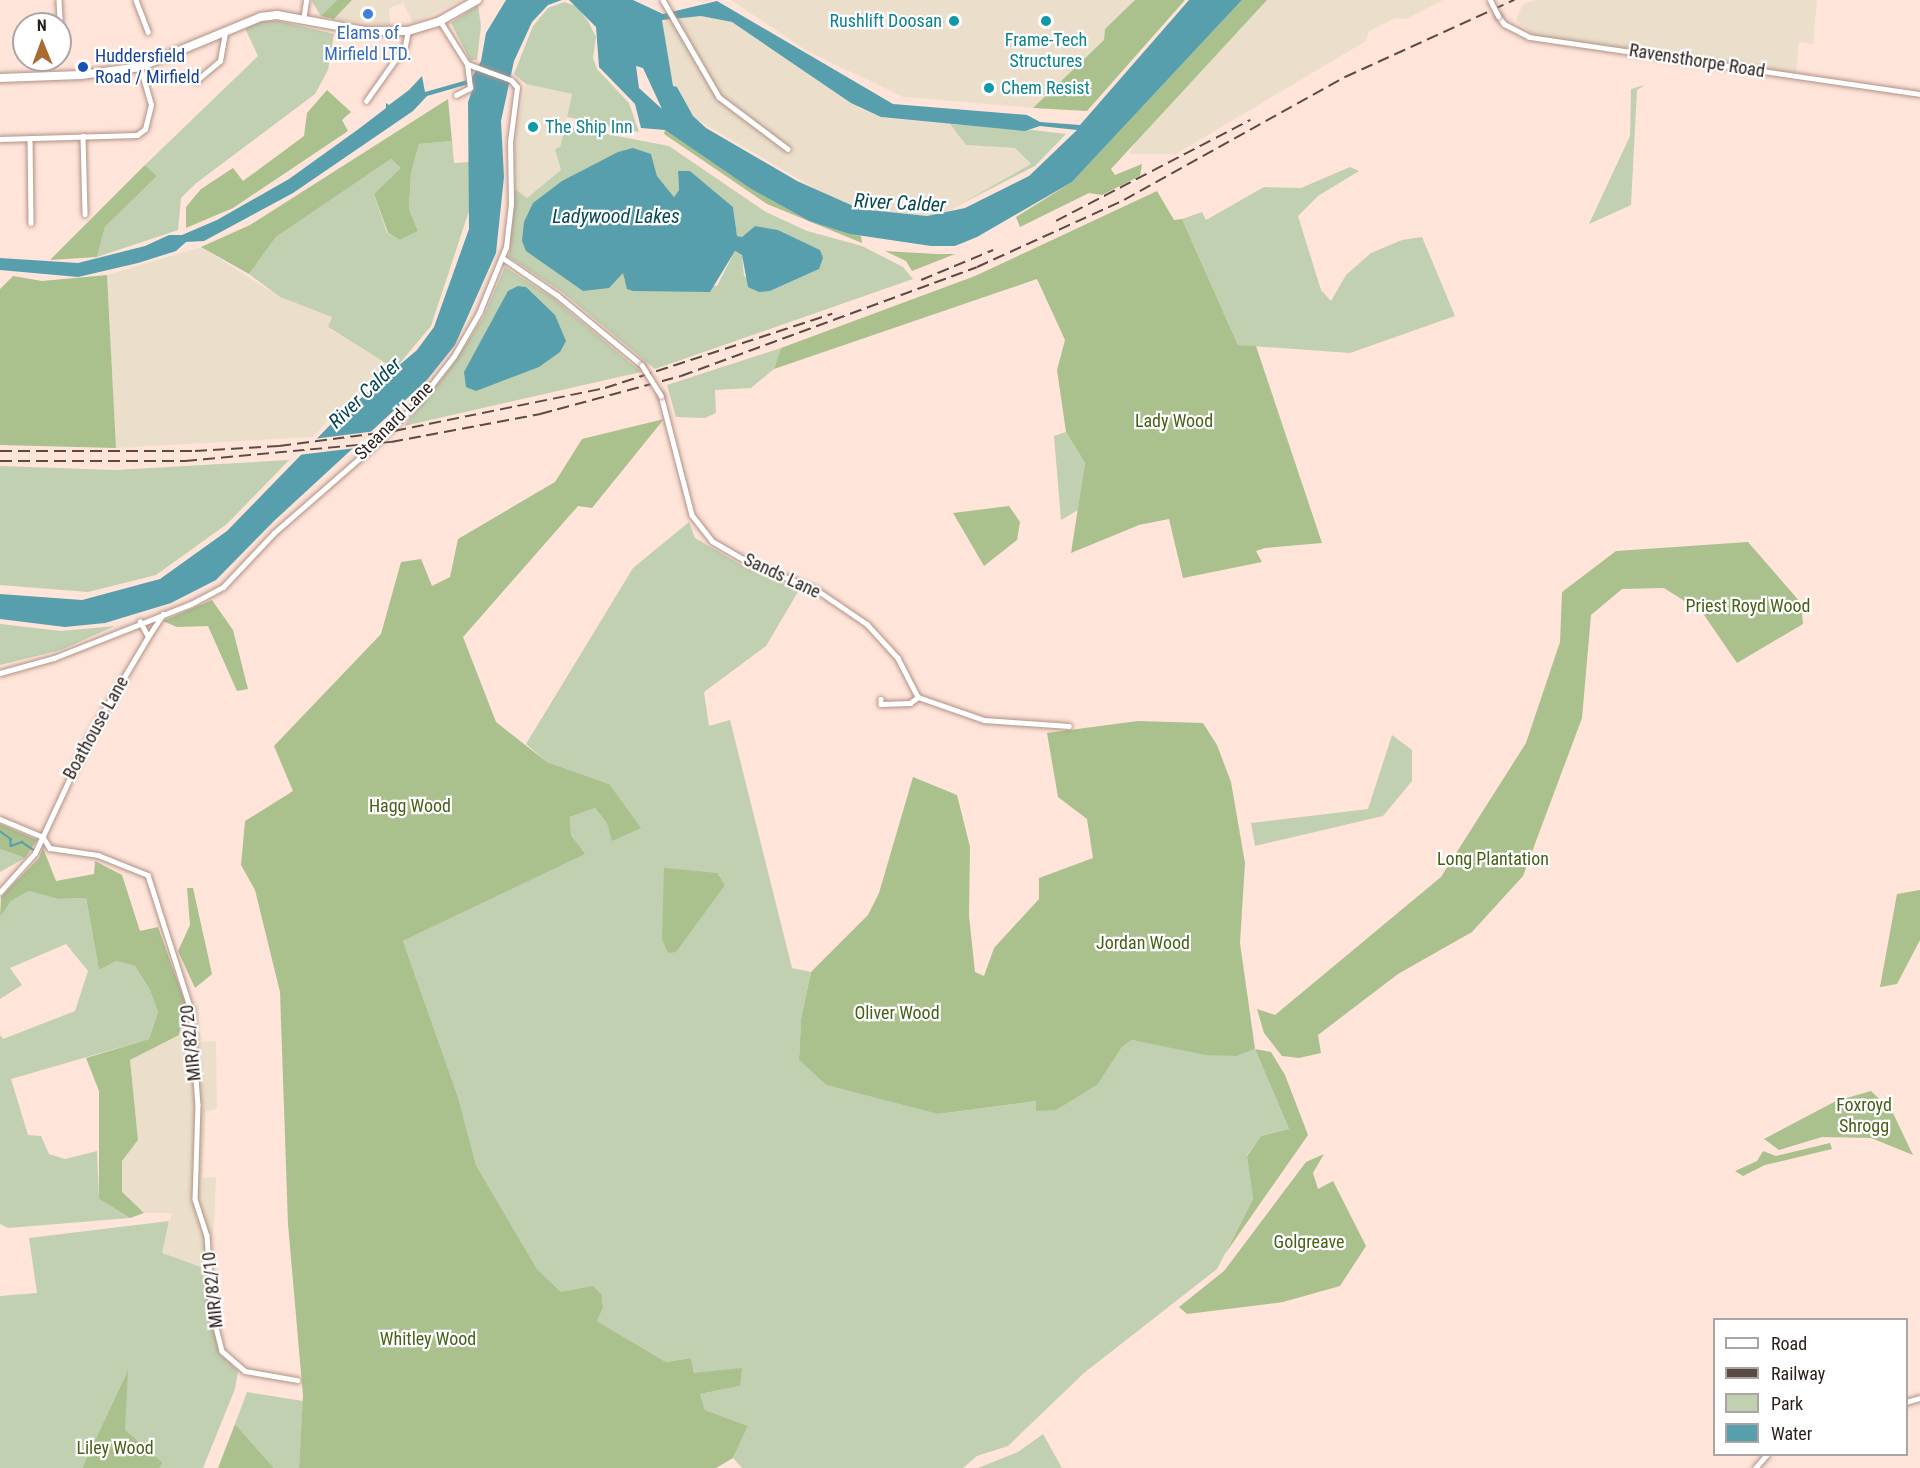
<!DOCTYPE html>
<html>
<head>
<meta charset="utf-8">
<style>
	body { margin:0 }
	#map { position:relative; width:1920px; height:1468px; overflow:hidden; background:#ffe4d9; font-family:"Roboto Condensed",sans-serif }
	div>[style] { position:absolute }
	.commercial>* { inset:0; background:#eadfcb }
	.industrial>* { inset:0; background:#ebdfcb }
	.green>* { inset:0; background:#c1d0b1 }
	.forest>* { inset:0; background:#aac18e }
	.water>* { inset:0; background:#589fae }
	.pier>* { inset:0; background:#ffe4d9 }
	.stream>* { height:1.5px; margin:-0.75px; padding:0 0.75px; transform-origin:0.75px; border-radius:0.75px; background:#589fae }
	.roads { filter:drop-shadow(0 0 2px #b09285) drop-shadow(0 0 2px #b09285) }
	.minor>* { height:4.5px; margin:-2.25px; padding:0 2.25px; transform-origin:2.25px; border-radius:2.25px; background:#fff }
	.tertiary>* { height:5px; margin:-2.5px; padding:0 2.5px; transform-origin:2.5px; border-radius:2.5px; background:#fff }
	.trunk>* { height:8px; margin:-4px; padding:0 4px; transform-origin:4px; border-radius:4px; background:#fff }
	.rail>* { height:1.5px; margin-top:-0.75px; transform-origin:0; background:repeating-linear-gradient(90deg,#5a4b45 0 12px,transparent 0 18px) }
	.bridges { filter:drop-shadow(0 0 2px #b09285) drop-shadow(0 0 2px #b09285) }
	.minor-bridge>* { height:4.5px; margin:-2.25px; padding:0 2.25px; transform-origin:2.25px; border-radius:2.25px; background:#fff }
	.tertiary-bridge>* { height:5px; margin:-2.5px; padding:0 2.5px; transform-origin:2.5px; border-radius:2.5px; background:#fff }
	.dots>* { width:16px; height:16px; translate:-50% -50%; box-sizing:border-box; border:3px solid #fff; border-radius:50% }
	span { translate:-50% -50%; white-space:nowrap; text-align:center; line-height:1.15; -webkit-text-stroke:4.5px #fff; paint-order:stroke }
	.culture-label { font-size:18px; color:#0d838f }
	.right { translate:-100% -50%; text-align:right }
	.left { translate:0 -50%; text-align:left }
	.shop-label { font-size:18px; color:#366cbe }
	.transit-label { font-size:18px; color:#164399 }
	.street-label { font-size:18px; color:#2a1e19 }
	.park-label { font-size:18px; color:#466117 }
	.water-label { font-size:20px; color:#054853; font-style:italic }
	.legend { position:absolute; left:1713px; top:1318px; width:195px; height:138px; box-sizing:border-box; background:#fff; border:2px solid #aaa5a3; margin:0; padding:8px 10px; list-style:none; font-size:18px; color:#2a1e19 }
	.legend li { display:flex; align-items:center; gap:12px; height:30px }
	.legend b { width:30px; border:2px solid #aaa5a3 }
	.north { position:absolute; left:12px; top:12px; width:60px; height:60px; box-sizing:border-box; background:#fff; border:2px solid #aaa5a3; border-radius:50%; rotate:359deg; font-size:16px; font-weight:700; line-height:24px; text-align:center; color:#2a1e19 }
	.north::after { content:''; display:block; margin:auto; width:21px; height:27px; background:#a96b30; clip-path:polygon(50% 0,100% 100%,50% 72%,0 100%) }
</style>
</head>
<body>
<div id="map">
	<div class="commercial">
		<div style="clip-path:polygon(352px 0,462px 0,413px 23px,403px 3px,389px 8px,390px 25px,334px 19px)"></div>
		<div style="clip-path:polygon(526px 84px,572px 94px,560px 147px,555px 149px,562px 170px,527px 198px,515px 189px,515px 140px)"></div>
	</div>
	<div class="industrial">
		<div style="clip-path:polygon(731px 0,1135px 0,1105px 29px,1104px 40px,1033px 108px,903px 97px,807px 51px)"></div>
		<div style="clip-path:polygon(1267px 0,1443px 0,1406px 19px,1396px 18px,1369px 31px,1366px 41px,1176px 154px,1129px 154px,1140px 136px)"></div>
		<div style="clip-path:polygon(1536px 0,1817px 0,1813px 44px,1799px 42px,1796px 76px,1539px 39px,1516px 20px,1523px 4px)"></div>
		<div style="clip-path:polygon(701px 16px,732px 22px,859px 108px,885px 118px,950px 124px,966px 145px,1015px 148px,1031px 165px,948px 212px,927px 216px,860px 209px,828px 196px,692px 117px,672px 86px,662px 19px)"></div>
		<div style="clip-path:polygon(201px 247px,280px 297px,333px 317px,328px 328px,395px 369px,329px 419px,313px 437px,116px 448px,107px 275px)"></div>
		<div style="clip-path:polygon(186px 1005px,198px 1005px,201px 1042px,216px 1041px,217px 1109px,206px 1111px,202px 1178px,216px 1177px,214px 1229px,201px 1267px,161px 1254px,172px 1213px,144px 1213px,122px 1193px,121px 1161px,138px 1140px,130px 1060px,179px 1035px)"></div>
	</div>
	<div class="green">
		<div style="clip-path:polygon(311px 0,337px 0,321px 16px)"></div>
		<div style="clip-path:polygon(564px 2px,576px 6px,588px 21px,596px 37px,593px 58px,597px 69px,629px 103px,639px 132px,567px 117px,572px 94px,526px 84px,514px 74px,533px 26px,548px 8px)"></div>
		<div style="clip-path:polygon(478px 5px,481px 26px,477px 60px,470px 60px,451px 23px)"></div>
		<div style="clip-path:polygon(263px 21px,279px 21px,334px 34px,328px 70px,315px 94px,195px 184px,181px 198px,178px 230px,97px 257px,105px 227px,157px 176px,145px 165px,258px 56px,245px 28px)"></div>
		<div style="clip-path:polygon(1645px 85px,1637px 90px,1631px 205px,1589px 224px,1630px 136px,1631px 89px)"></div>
		<div style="clip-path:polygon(950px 124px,1033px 130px,1066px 134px,1035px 166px,957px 206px,1031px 164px,1015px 148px,966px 145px)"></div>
		<div style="clip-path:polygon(evenodd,565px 126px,669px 146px,766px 212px,807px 231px,862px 246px,903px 267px,913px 279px,655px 369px,562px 292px,509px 257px,515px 189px,527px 198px,561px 170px,555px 149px,560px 147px,565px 126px,651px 154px,657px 176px,674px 197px,679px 190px,678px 171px,690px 171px,733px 207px,737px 236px,741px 238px,755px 226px,778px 230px,819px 250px,819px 269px,770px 291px,744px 276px,742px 255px,735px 251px,717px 286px,624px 280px,651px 154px)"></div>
		<div style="clip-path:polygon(452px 141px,454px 163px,469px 162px,469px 211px,431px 326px,395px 369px,328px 327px,332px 317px,280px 297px,249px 274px,276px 237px,391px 159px,402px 168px,374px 194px,387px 233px,400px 240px,418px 231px,409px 209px,411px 173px,419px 144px)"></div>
		<div style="clip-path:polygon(1350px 167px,1359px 171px,1318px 196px,1298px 216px,1321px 290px,1331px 301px,1346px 275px,1371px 253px,1402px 240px,1422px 237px,1455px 316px,1350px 353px,1238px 345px,1182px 219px,1202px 212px,1206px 220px,1264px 187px,1301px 188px)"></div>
		<div style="clip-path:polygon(505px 267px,553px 298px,641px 372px,404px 426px,451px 367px,483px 318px)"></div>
		<div style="clip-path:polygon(781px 348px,774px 369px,751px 388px,715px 390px,716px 413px,705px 418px,676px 417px,667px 385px)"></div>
		<div style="clip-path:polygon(1066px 432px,1085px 463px,1078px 510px,1061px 520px,1054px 436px)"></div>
		<div style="clip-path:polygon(289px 460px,227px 524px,156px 575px,88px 592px,0 585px,0 466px,115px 470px)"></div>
		<div style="clip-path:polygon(689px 522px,695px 538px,748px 569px,799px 590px,766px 646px,704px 692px,709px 726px,730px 720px,792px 968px,811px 972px,801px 1019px,799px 1060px,826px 1085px,939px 1114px,1036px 1101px,1098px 1084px,1122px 1047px,1132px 1040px,1237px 1056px,1255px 1049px,1289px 1129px,1261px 1136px,1247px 1155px,1253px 1199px,1217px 1269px,1084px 1373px,1008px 1446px,977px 1456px,963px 1468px,742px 1468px,733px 1458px,748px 1426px,705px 1410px,700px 1394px,740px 1386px,694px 1373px,691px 1358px,666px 1362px,597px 1321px,603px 1308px,602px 1295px,561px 1292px,537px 1269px,476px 1165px,458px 1097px,403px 941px,584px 854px,571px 835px,570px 817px,595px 808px,607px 823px,609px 784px,547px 762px,526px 744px,633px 568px)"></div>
		<div style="clip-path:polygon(0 624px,61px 631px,115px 626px,61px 650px,0 665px)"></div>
		<div style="clip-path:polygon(1392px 735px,1412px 750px,1412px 781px,1383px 816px,1255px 846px,1251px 823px,1368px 809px)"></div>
		<div style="clip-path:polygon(0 849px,25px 858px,0 872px)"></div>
		<div style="clip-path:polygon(29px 891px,58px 899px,86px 898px,99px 970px,116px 961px,135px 966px,150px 990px,158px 1012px,149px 1039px,11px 1079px,28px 1135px,41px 1136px,49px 1154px,65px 1159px,97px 1151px,99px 1199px,130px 1218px,8px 1228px,0 1224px,0 1035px,3px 1039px,75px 1011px,88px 971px,66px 944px,10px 968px,22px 985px,0 999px,0 917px,11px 901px)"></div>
		<div style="clip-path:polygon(169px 1221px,162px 1253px,201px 1267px,220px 1354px,238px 1371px,235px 1389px,203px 1468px,159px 1468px,163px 1463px,124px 1430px,127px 1372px,82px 1468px,0 1468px,0 1296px,37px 1293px,29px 1238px)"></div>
		<div style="clip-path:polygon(247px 1392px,303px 1401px,299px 1468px,274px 1468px,235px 1424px)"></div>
		<div style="clip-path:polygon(1043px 1434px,1062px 1468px,978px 1468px,1018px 1452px)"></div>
	</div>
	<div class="forest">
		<div style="clip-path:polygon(337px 0,352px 0,334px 19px,321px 16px)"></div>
		<div style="clip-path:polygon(1135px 0,1185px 0,1087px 111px,1033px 108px,1104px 40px,1105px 29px)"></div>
		<div style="clip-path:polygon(1242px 0,1267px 0,1111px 169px,1115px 175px,1142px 164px,1140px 176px,1102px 195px,1089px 193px,1020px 227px,1016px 217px,1072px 182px)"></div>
		<div style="clip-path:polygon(327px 90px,351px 112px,342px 120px,348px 131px,233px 208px,186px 228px,186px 207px,201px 189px,233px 168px,243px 181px,304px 136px,307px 113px)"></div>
		<div style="clip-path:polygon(448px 99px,452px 141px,419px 144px,411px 173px,409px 209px,418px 231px,400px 240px,388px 233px,374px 194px,401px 168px,391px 159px,276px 237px,249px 274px,201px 247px,250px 225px)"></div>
		<div style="clip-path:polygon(665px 130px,751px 189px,809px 221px,861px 236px,862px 243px,767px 204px,664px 134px)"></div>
		<div style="clip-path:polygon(145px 165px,157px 176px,105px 227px,97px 257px,50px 260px)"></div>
		<div style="clip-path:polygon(1157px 191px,1174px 220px,1182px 219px,1238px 345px,1256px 346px,1322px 543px,1265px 548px,1256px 551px,1262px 562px,1183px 578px,1169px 519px,1139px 525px,1071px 553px,1085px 463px,1066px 432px,1057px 370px,1065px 340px,1037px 279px,774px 369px,781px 348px,975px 276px)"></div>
		<div style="clip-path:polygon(885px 251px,936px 254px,955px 254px,912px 271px,906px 261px)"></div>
		<div style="clip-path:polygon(107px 275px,116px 448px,0 445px,0 289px,13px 276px,42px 281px)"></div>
		<div style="clip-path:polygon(664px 419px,592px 508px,578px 506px,463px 637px,496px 722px,547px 762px,609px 784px,641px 828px,612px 841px,607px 823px,595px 808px,570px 817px,571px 835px,585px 854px,403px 941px,458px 1097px,476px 1165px,537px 1269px,561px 1292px,593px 1286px,602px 1295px,603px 1308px,597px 1321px,666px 1362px,691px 1358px,694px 1373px,742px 1368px,740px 1386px,700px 1394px,705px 1410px,748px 1426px,733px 1458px,716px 1468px,299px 1468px,303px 1396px,288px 1224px,280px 992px,255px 890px,241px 865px,245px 821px,293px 791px,274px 746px,381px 634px,401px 562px,421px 559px,432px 586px,450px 577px,458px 539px,555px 482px,582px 439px)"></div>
		<div style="clip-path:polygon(1009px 506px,1020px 522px,1017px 540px,984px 566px,953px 513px)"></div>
		<div style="clip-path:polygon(1748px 542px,1801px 603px,1803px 624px,1737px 663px,1702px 612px,1664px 588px,1622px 589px,1591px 615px,1582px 718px,1523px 876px,1472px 932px,1398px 974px,1318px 1035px,1321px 1053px,1299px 1058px,1282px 1056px,1264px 1033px,1257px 1009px,1275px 1015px,1441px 877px,1526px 743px,1560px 642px,1562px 592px,1616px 551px)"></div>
		<div style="clip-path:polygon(212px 600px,233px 630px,248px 689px,237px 691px,208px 626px,177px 627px,163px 621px)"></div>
		<div style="clip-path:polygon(1138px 721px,1203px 723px,1217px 745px,1231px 782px,1245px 863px,1240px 943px,1255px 1049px,1271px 1052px,1285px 1075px,1308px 1135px,1225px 1254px,1253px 1199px,1247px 1156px,1261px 1136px,1289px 1129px,1255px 1049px,1237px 1056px,1206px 1055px,1132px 1040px,1122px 1047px,1098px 1084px,1056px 1110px,1036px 1111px,1036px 1101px,938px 1114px,826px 1085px,799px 1060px,801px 1019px,811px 972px,868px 915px,879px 893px,913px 777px,957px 795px,970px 847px,969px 916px,975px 972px,984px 976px,994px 948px,1039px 899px,1039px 878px,1093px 858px,1087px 819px,1058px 797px,1047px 733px)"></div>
		<div style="clip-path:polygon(0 824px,37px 840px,25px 858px,0 849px)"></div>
		<div style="clip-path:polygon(43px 848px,56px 881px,94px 874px,95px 861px,122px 875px,140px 931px,158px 927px,186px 1005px,179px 1035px,130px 1060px,138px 1140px,122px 1161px,122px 1192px,144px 1213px,130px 1218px,99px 1199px,99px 1091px,86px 1058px,149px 1039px,158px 1012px,150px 990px,135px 966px,116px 961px,99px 970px,86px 898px,58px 899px,29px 891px,11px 901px,0 917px,1px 897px,39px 858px)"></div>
		<div style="clip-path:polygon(664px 868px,717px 873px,725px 885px,676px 952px,668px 953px,662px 939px)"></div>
		<div style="clip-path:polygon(187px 888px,193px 888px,212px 974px,195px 988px,178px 951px,190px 925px)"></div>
		<div style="clip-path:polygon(1920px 890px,1920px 940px,1897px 984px,1880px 987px,1897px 894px)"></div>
		<div style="clip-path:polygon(1871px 1091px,1892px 1111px,1913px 1155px,1871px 1138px,1822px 1137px,1779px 1150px,1764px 1139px,1836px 1101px)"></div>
		<div style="clip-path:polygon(1830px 1143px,1832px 1149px,1765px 1165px,1743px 1176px,1735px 1171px,1757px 1161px,1763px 1151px,1776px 1156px)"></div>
		<div style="clip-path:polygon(1324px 1154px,1313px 1173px,1318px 1189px,1333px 1181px,1366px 1246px,1340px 1286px,1283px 1302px,1187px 1314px,1179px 1307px,1224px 1271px,1306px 1162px)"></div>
		<div style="clip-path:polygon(128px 1370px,125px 1430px,163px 1463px,159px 1468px,82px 1468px)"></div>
		<div style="clip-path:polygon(235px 1424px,274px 1468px,218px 1468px)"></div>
	</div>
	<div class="water">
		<div style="clip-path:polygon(506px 0,562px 0,548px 5px,532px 22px,514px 61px,501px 121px,504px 177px,496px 253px,455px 345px,427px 380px,274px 521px,216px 580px,171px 603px,105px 623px,65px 627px,0 619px,0 594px,82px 600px,160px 579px,227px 531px,333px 422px,417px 350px,434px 327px,469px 229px,468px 102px,474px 85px,472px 83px,427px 96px,413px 111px,293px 193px,204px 241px,186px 242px,176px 251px,138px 263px,78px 277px,0 270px,0 258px,78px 263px,145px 246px,169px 235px,182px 235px,217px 220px,289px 179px,360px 128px,386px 108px,386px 103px,389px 105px,409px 90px,422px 76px,425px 92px,471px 79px,481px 61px,486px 33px)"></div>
		<div style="clip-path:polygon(evenodd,569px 0,633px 0,663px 14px,717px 1px,893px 104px,1027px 115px,1040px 122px,1080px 125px,1189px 0,1242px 0,1072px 182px,977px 237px,955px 246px,931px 246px,850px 234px,809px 221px,751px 189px,665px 130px,641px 128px,635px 104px,599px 67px,596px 27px,569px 0,701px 16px,732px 22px,851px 103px,881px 117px,1025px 131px,1040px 126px,1077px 130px,1029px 176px,965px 208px,927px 216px,860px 209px,797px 181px,706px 128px,693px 116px,677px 87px,673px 86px,662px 20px,701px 16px,569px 0,636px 66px,643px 68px,662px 109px,639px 88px,636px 66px)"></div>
		<div style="clip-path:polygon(633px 148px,651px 154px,657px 176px,674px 197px,679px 190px,678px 171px,690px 171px,733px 207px,737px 236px,742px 237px,755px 226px,778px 230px,820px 250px,823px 258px,819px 269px,770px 291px,759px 292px,748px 287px,742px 255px,735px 251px,710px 292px,633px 291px,627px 289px,623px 273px,609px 288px,583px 291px,526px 251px,522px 241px,524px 222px,533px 203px,562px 181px,618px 152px)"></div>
		<div style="clip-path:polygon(518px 286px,526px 287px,555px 315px,566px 341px,560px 352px,539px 367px,476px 391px,466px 387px,464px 372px,508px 291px)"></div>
	</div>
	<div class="pier">
		<div style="clip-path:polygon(376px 431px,356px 448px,298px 455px,313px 439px)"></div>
	</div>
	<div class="stream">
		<div style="left:0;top:831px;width:14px;rotate:36deg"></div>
		<div style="left:11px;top:839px;width:7px;rotate:90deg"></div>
		<div style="left:11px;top:846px;width:12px;rotate:-20deg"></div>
		<div style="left:22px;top:842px;width:14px;rotate:34deg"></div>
	</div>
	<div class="roads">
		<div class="minor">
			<div style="left:59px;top:0;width:36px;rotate:87deg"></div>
			<div style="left:136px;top:0;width:34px;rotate:69deg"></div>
			<div style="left:663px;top:0;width:112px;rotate:60deg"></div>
			<div style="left:719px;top:97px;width:86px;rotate:37deg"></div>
			<div style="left:196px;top:81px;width:31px;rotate:-40deg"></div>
			<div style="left:220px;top:61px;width:29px;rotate:-80deg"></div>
			<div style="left:456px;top:95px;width:16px;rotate:-27deg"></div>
			<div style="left:470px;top:88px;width:24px;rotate:-97deg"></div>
			<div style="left:366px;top:101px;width:67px;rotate:-54.7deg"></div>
			<div style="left:405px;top:46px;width:15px;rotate:-79deg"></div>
			<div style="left:83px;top:136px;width:78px;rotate:88.5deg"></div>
			<div style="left:30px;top:138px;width:85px;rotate:89.3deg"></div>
			<div style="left:0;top:139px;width:137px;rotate:-1.7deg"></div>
			<div style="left:137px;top:135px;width:10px;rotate:-37deg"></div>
			<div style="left:145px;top:129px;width:25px;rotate:-76deg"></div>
			<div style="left:151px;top:105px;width:40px;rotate:-106deg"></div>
			<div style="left:503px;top:258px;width:65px;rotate:34.4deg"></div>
			<div style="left:557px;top:295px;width:110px;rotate:39.5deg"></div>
			<div style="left:661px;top:395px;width:124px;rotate:75.5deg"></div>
			<div style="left:692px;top:515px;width:33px;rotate:52deg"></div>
			<div style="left:712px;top:541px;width:44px;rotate:30.1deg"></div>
			<div style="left:750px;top:563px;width:72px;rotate:21.9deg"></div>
			<div style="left:817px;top:590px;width:60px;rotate:34.2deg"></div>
			<div style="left:867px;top:624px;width:46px;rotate:47.6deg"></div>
			<div style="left:898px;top:658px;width:44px;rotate:62.9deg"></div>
			<div style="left:918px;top:697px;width:70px;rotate:19.2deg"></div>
			<div style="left:984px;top:720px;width:85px;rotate:4deg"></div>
			<div style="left:148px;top:637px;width:27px;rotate:-57deg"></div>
			<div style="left:0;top:673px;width:56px;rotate:-15.5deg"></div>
			<div style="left:54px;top:658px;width:147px;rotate:-21.5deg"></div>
			<div style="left:191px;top:604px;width:36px;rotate:-28deg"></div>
			<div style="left:223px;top:587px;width:74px;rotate:-46.6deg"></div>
			<div style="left:274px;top:533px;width:125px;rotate:-41.1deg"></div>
			<div style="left:881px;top:699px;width:5px;rotate:90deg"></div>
			<div style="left:881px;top:704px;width:29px;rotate:-2deg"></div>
			<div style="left:910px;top:703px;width:10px;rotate:-37deg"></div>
			<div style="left:0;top:819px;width:47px;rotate:22.7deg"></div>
			<div style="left:43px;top:837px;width:13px;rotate:58deg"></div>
			<div style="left:50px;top:848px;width:49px;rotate:8.3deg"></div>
			<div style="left:98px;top:855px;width:54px;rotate:21.8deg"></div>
			<div style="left:148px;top:875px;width:142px;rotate:72.3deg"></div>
			<div style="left:191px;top:1010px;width:95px;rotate:85.8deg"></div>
			<div style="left:198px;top:1105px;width:94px;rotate:91.8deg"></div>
			<div style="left:195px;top:1199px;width:38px;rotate:72deg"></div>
			<div style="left:207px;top:1235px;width:76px;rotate:86.2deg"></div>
			<div style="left:212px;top:1311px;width:41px;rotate:76deg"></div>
			<div style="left:222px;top:1351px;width:30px;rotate:41deg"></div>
			<div style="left:245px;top:1371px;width:53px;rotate:9.8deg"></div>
			<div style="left:0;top:892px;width:52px;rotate:-48.1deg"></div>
			<div style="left:35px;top:853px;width:132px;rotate:-65deg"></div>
			<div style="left:91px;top:733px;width:112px;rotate:-59.3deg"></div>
			<div style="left:148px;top:637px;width:17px;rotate:-118deg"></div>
		</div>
		<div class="tertiary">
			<div style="left:1498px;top:16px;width:10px;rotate:53deg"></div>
			<div style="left:1504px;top:24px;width:28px;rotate:27deg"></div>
			<div style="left:1529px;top:37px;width:395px;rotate:8.3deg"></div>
			<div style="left:303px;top:20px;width:20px;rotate:-81deg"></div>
			<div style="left:368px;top:451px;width:71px;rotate:-44.4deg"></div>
			<div style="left:419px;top:401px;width:57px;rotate:-52.1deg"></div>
			<div style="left:454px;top:356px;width:50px;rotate:-59.8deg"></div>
			<div style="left:479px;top:313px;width:71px;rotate:-67.8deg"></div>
			<div style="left:506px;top:247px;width:43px;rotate:-83.4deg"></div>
			<div style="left:511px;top:204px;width:62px;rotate:-90.9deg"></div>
			<div style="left:510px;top:142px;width:55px;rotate:-82.7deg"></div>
			<div style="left:517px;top:87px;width:9px;rotate:-131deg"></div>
			<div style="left:511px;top:80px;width:47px;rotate:-160deg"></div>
			<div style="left:467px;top:64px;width:51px;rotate:-122.1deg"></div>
			<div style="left:1906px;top:1402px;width:15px;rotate:-16deg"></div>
			<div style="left:1755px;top:1468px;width:18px;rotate:-49deg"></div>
		</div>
		<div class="trunk">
			<div style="left:0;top:78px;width:81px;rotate:-2.1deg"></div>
			<div style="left:81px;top:75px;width:60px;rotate:-7.7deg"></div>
			<div style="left:140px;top:67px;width:131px;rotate:-22.5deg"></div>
			<div style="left:261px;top:17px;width:16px;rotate:-7deg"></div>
			<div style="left:277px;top:15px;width:89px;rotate:10.3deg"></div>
			<div style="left:365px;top:31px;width:43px"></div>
			<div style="left:408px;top:31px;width:34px;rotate:-17deg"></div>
			<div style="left:440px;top:21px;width:43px;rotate:-29.6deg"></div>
		</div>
	</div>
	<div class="rail">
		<div style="left:1056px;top:221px;width:219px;rotate:-27.5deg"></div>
		<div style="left:921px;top:280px;width:78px;rotate:-22.6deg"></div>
		<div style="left:0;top:451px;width:195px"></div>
		<div style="left:195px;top:451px;width:84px;rotate:-3.4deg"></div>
		<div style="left:279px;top:446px;width:116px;rotate:-7.4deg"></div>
		<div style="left:394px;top:431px;width:215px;rotate:-11.5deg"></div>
		<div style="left:605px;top:388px;width:239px;rotate:-18.1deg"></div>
		<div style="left:0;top:461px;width:185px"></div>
		<div style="left:185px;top:461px;width:207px;rotate:-5.3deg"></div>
		<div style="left:391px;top:442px;width:152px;rotate:-10.6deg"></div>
		<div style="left:540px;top:414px;width:146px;rotate:-15.1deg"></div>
		<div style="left:681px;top:376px;width:315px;rotate:-20.2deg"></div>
		<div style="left:977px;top:267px;width:162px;rotate:-24.5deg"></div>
		<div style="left:1124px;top:200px;width:253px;rotate:-29.1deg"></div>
		<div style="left:1345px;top:77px;width:186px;rotate:-24.5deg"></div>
	</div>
	<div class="bridges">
		<div class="minor-bridge">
			<div style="left:642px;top:365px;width:36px;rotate:58deg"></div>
		</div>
		<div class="tertiary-bridge">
			<div style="left:1490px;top:0;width:18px;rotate:63deg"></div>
		</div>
	</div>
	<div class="dots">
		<div style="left:368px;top:14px;background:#3f7fe0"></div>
		<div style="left:954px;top:21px;background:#0f9aa8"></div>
		<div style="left:1046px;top:21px;background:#0f9aa8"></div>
		<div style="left:83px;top:67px;background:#1a4fb4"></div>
		<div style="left:989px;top:88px;background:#0f9aa8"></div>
		<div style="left:533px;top:127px;background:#0f9aa8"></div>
	</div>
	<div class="culture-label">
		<span class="right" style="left:942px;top:21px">Rushlift Doosan</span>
		<span style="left:1046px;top:51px">Frame-Tech<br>Structures</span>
		<span class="left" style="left:1001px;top:88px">Chem Resist</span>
		<span class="left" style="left:545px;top:127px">The Ship Inn</span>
	</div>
	<div class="shop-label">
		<span style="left:368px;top:44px">Elams of<br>Mirfield LTD.</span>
	</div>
	<div class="transit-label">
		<span class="left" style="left:95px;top:67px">Huddersfield<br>Road / Mirfield</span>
	</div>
	<div class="street-label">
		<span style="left:1697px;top:61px;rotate:9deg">Ravensthorpe Road</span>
		<span style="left:394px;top:421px;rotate:-45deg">Steanard Lane</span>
		<span style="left:782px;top:576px;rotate:25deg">Sands Lane</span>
		<span style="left:96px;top:728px;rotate:-61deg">Boathouse Lane</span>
		<span style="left:191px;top:1043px;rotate:-96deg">MIR/82/20</span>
		<span style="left:213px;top:1290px;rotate:-96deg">MIR/82/10</span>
	</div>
	<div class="park-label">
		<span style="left:1174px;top:421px">Lady Wood</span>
		<span style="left:1748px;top:606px">Priest Royd Wood</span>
		<span style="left:410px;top:806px">Hagg Wood</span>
		<span style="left:1493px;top:859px">Long Plantation</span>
		<span style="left:1143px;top:943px">Jordan Wood</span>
		<span style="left:897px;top:1013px">Oliver Wood</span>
		<span style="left:1864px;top:1116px">Foxroyd<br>Shrogg</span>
		<span style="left:1309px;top:1242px">Golgreave</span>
		<span style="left:428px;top:1339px">Whitley Wood</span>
		<span style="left:115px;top:1448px">Liley Wood</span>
	</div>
	<div class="water-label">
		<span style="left:900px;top:203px;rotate:3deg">River Calder</span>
		<span style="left:616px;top:216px">Ladywood Lakes</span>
		<span style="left:365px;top:393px;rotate:-44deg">River Calder</span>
	</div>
	<ul class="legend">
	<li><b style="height:8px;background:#fff"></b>Road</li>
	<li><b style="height:8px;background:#5a4b45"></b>Railway</li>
	<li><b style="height:16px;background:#c1d0b1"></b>Park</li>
	<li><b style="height:16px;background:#589fae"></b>Water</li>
	</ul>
	<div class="north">N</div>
</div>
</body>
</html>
